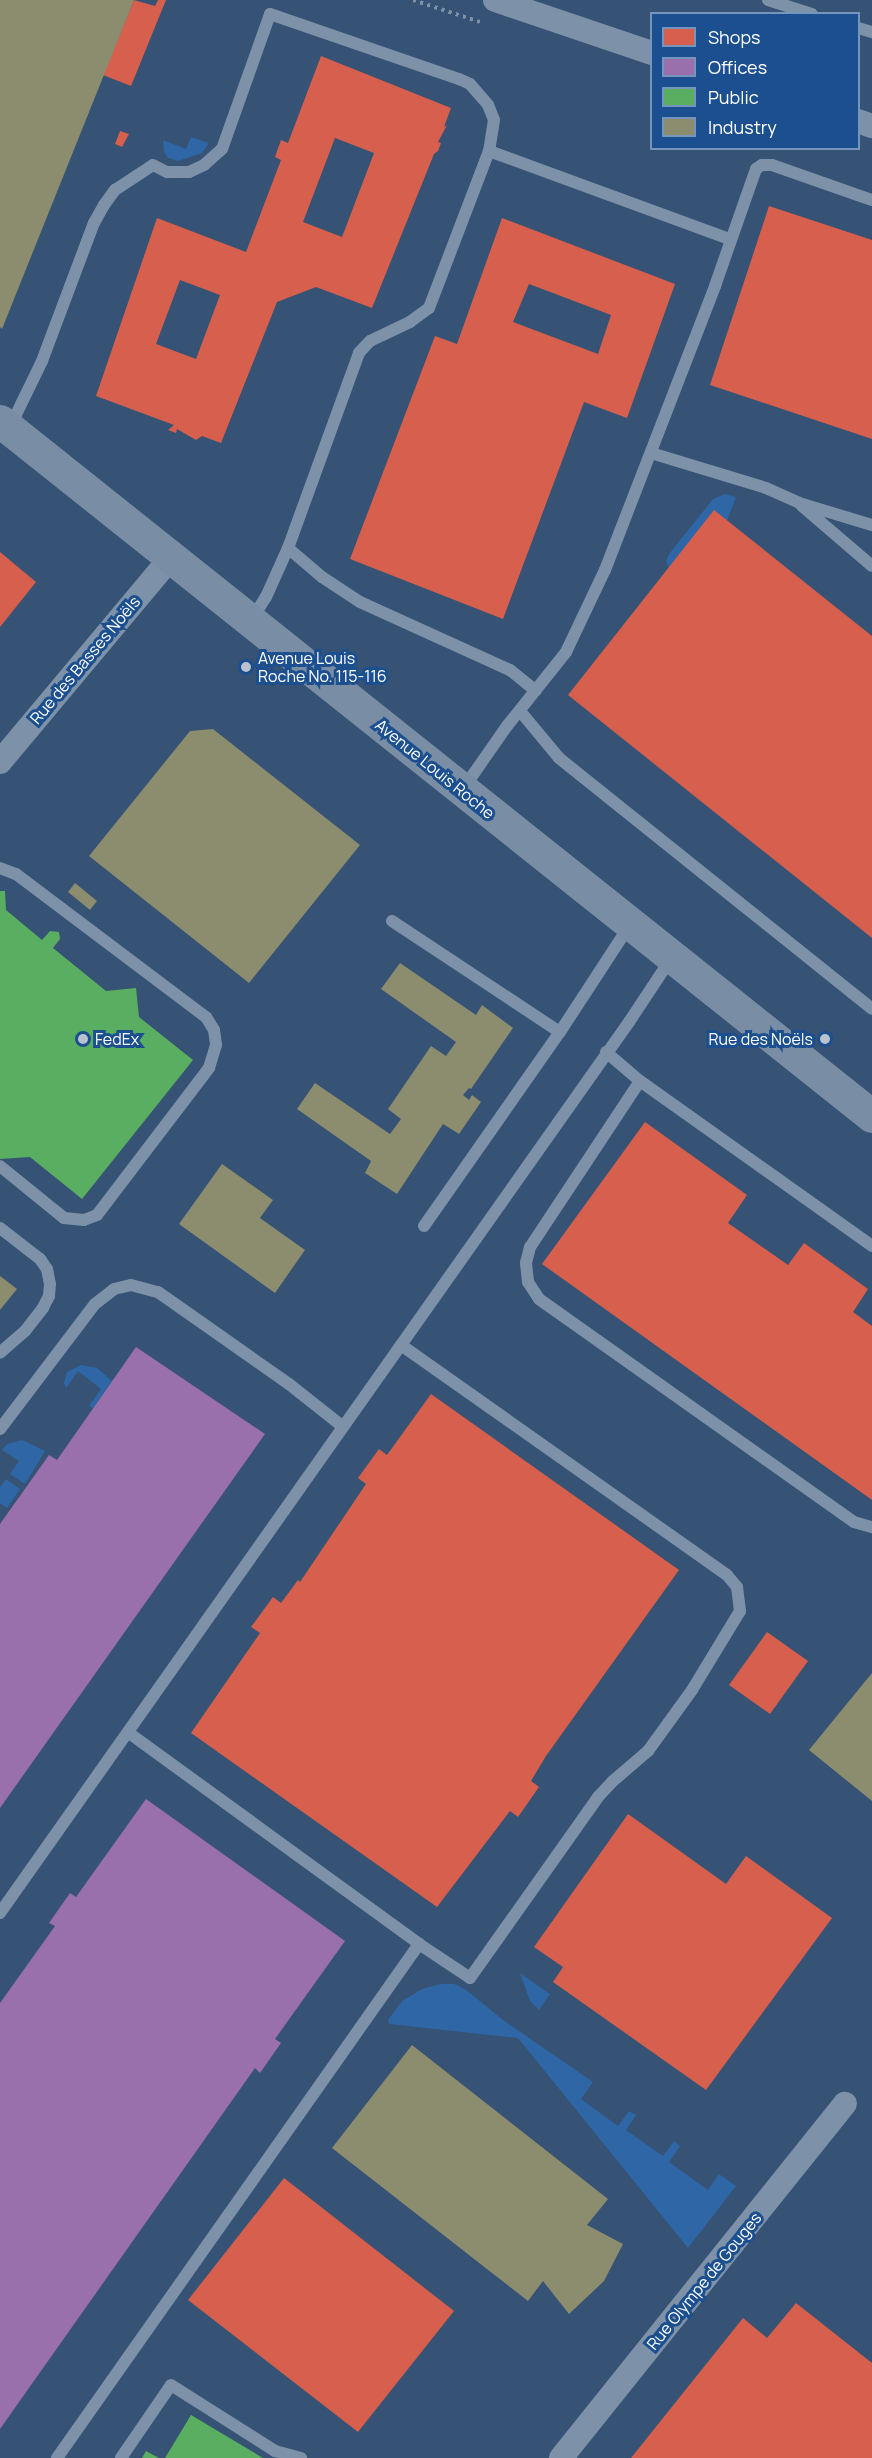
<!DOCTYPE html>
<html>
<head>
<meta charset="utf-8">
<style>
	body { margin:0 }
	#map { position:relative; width:872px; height:2458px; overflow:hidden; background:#365274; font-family:Manrope,sans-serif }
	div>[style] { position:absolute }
	.green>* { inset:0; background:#2f66a5 }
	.shops>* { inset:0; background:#d6604d }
	.offices>* { inset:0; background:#9970ab }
	.public>* { inset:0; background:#5aae61 }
	.industry>* { inset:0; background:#8c8c6e }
	.path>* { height:4px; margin-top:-2px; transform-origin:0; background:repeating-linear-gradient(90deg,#7d92a8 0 3px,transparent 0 7.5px) }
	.service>* { height:12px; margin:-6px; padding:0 6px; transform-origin:6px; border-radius:6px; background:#7d92a8 }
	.minor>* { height:24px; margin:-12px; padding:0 12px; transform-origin:12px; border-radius:12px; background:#7d92a8 }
	.secondary>* { height:33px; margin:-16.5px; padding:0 16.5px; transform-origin:16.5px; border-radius:16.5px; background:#798da4 }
	.dots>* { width:16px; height:16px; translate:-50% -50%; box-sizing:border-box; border:3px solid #1b4f8f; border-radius:50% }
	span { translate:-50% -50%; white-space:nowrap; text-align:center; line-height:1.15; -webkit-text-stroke:6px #1b4f8f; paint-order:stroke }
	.poi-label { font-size:16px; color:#fff }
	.left { translate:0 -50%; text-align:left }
	.right { translate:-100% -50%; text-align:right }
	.street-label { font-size:16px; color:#fff }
	.legend { position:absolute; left:650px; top:12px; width:210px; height:138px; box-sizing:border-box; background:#1b4f8f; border:2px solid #7695bc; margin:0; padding:8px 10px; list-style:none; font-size:18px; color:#fff }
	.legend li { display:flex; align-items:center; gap:12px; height:30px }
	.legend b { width:30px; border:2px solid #7695bc }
</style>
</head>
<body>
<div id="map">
	<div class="green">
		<div style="clip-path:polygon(191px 137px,209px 143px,202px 153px,178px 161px,168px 158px,164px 152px,163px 140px,186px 149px)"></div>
		<div style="clip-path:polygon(725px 494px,736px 497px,727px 521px,714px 511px,669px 568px,666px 561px,669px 554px,713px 499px)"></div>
		<div style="clip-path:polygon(81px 1365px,97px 1368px,112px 1381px,93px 1408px,89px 1406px,101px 1389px,78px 1371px,66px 1388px,64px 1383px,67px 1372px)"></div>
		<div style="clip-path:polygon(22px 1440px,45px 1451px,25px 1484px,10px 1474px,19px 1461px,2px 1450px,7px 1444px)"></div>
		<div style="clip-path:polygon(6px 1479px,20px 1489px,7px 1508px,0 1503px,0 1487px)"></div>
		<div style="clip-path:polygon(520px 1973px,550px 1994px,539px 2010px,530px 2001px)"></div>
		<div style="clip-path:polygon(440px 1984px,454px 1984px,465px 1989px,503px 2020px,593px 2082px,581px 2099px,618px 2126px,629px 2111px,636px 2115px,626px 2130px,663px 2156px,674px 2141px,680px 2146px,669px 2162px,708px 2190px,719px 2174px,736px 2186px,688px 2248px,518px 2038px,389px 2024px,388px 2020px,402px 2001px,422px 1989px)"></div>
	</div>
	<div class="shops">
		<div style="clip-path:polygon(134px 0,155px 6px,158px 0,166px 0,131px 86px,103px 75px)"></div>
		<div style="clip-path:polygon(evenodd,321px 56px,451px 108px,444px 127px,447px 125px,438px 142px,441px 143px,438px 151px,434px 154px,372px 308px,316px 287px,277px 302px,221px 443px,202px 436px,196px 440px,177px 429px,176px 433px,168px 430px,174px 425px,96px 396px,157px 218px,246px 252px,281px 160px,275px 157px,281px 140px,288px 143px,321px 56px,335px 138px,374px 153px,342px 237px,303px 222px,335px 138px,321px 56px,180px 280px,220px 295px,196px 359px,156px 344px,180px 280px)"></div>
		<div style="clip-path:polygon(120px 131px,129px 134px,122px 147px,115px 144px)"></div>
		<div style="clip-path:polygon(769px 206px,872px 240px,872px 439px,710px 385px)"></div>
		<div style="clip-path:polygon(evenodd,502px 218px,675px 284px,627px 418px,584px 402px,503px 619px,350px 559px,435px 336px,457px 344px,502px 218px,529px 284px,611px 315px,598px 354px,513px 322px,529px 284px)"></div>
		<div style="clip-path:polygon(714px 510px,872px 636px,872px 938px,568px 695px)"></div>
		<div style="clip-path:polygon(0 552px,36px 582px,0 627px)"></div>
		<div style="clip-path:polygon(645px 1122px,747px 1195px,728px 1223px,788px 1265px,804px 1243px,868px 1289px,853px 1312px,872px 1326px,872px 1500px,542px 1264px)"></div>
		<div style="clip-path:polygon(431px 1394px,679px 1570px,546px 1756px,531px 1781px,539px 1787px,518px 1817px,510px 1811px,437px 1907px,191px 1733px,260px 1633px,251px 1627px,273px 1597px,281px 1603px,298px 1580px,300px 1582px,366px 1484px,358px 1478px,379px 1449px,387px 1455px)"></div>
		<div style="clip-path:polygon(767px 1632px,808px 1661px,770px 1714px,729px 1685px)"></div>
		<div style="clip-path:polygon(628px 1814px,726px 1884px,746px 1856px,832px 1918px,706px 2090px,553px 1982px,563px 1967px,534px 1947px)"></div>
		<div style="clip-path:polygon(284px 2178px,454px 2311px,358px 2432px,188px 2300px)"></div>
		<div style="clip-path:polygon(796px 2303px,872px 2363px,872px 2458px,631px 2458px,743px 2318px,767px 2338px)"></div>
	</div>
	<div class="offices">
		<div style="clip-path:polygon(136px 1347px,265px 1434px,0 1808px,0 1524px,49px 1455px,57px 1460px)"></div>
		<div style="clip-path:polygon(146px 1799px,345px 1941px,275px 2039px,281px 2043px,260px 2073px,255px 2068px,0 2429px,0 2003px,55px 1926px,49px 1923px,70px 1893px,76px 1897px)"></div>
	</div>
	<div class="public">
		<div style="clip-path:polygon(0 891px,5px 891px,6px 910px,42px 940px,50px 931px,59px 932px,60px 939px,53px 948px,106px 991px,136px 988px,139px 1017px,193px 1060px,82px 1199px,30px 1157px,0 1159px)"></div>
		<div style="clip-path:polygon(191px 2415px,263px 2458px,165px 2458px)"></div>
		<div style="clip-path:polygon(146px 2451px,159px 2458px,142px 2458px)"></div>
	</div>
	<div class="industry">
		<div style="clip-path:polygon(0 0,134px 0,2px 329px,0 327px)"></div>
		<div style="clip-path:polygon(213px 729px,360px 845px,249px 983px,89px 856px,190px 731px)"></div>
		<div style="clip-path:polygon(75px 883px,97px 901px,90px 910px,68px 892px)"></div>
		<div style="clip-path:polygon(400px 963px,476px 1015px,482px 1005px,513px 1028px,471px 1089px,469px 1088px,463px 1095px,469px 1100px,472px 1095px,481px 1102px,459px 1134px,443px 1124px,397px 1194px,365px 1173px,371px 1161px,297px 1109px,315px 1083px,390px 1134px,401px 1119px,388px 1109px,431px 1046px,446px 1056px,456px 1042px,381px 989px)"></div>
		<div style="clip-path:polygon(222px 1164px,273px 1200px,260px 1218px,305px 1250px,275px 1293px,179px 1224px)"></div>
		<div style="clip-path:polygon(0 1276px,17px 1289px,0 1310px)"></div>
		<div style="clip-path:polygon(872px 1673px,872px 1801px,809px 1750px)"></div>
		<div style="clip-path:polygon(412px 2045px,608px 2199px,587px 2225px,623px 2244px,604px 2281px,569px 2314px,543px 2281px,528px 2301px,332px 2148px)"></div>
	</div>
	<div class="path">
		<div style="left:413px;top:0;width:71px;rotate:18.2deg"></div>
	</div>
	<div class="service">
		<div style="left:768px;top:0;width:46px;rotate:17.7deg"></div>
		<div style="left:858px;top:28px;width:15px;rotate:16deg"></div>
		<div style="left:489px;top:151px;width:257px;rotate:20.1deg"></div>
		<div style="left:10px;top:427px;width:73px;rotate:-64.1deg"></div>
		<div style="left:42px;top:361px;width:147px;rotate:-69.4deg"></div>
		<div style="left:94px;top:223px;width:21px;rotate:-61deg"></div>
		<div style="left:104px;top:205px;width:19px;rotate:-54deg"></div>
		<div style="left:115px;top:190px;width:45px;rotate:-33.3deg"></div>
		<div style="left:153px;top:165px;width:16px;rotate:27deg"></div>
		<div style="left:167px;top:172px;width:22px"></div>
		<div style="left:189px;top:172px;width:17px;rotate:-25deg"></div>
		<div style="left:204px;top:165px;width:24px;rotate:-42deg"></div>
		<div style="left:222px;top:149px;width:143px;rotate:-70.4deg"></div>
		<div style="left:270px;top:14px;width:200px;rotate:19deg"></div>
		<div style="left:459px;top:79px;width:12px;rotate:24deg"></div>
		<div style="left:470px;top:84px;width:28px;rotate:49deg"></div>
		<div style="left:488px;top:105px;width:16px;rotate:68deg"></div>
		<div style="left:494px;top:120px;width:31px;rotate:99deg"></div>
		<div style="left:489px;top:151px;width:168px;rotate:110.9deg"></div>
		<div style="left:429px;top:308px;width:24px;rotate:144deg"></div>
		<div style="left:410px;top:322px;width:44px;rotate:154.6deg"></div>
		<div style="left:370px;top:341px;width:16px;rotate:133deg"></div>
		<div style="left:359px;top:353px;width:208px;rotate:110deg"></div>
		<div style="left:651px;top:453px;width:120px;rotate:16.9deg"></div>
		<div style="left:766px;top:488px;width:36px;rotate:24deg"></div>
		<div style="left:799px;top:503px;width:76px;rotate:16.8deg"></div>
		<div style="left:802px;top:506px;width:92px;rotate:40.6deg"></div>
		<div style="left:252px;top:619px;width:26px;rotate:-58deg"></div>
		<div style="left:266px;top:597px;width:54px;rotate:-65.8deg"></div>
		<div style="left:288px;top:548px;width:45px;rotate:40.5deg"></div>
		<div style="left:322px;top:577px;width:45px;rotate:33.3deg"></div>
		<div style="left:360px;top:602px;width:165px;rotate:24.4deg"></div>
		<div style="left:510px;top:670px;width:33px;rotate:39deg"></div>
		<div style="left:520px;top:711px;width:61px;rotate:50.3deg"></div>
		<div style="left:559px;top:758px;width:401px;rotate:38.7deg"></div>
		<div style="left:463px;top:789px;width:77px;rotate:-55.1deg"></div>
		<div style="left:507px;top:726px;width:95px;rotate:-51.4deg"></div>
		<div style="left:566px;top:652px;width:91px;rotate:-64.6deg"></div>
		<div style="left:605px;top:570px;width:305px;rotate:-68.8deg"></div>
		<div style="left:715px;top:286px;width:124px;rotate:-70.7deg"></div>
		<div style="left:756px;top:169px;width:7px;rotate:-34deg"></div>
		<div style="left:762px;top:165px;width:10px"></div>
		<div style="left:772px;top:165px;width:106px;rotate:19.3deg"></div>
		<div style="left:0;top:868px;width:17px;rotate:21deg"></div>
		<div style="left:16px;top:874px;width:238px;rotate:37deg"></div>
		<div style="left:206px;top:1017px;width:15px;rotate:58deg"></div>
		<div style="left:214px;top:1030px;width:15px;rotate:82deg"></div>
		<div style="left:216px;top:1045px;width:24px;rotate:107deg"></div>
		<div style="left:209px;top:1068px;width:185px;rotate:127.3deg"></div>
		<div style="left:97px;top:1215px;width:14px;rotate:159deg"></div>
		<div style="left:84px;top:1220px;width:20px;rotate:-174deg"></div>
		<div style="left:64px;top:1218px;width:82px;rotate:-140.9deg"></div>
		<div style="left:392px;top:921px;width:201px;rotate:33.5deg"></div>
		<div style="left:560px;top:1032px;width:126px;rotate:-56.9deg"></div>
		<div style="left:606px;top:1052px;width:45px;rotate:40.5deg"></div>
		<div style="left:640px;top:1081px;width:285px;rotate:35.4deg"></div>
		<div style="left:640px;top:1081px;width:199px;rotate:123.5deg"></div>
		<div style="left:530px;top:1247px;width:16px;rotate:104deg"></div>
		<div style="left:526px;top:1263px;width:19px;rotate:84deg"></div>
		<div style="left:528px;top:1282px;width:20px;rotate:57deg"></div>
		<div style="left:539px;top:1299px;width:386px;rotate:35.3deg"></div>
		<div style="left:854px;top:1522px;width:19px;rotate:16deg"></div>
		<div style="left:424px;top:1226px;width:237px;rotate:-55deg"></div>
		<div style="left:0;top:1228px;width:51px;rotate:37.8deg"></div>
		<div style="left:40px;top:1259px;width:12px;rotate:55deg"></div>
		<div style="left:47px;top:1269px;width:15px;rotate:79deg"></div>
		<div style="left:50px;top:1284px;width:12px;rotate:95deg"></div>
		<div style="left:49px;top:1296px;width:13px;rotate:117deg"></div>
		<div style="left:43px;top:1308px;width:29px;rotate:128deg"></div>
		<div style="left:25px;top:1331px;width:33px;rotate:139deg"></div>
		<div style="left:0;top:1429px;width:157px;rotate:-52.8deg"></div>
		<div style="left:95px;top:1304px;width:24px;rotate:-38deg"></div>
		<div style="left:114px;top:1289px;width:17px;rotate:-13deg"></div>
		<div style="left:131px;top:1285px;width:28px;rotate:15deg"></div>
		<div style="left:158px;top:1292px;width:160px;rotate:35.1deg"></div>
		<div style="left:289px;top:1384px;width:68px;rotate:38.4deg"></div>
		<div style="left:129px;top:1733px;width:359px;rotate:36deg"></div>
		<div style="left:419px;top:1944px;width:61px;rotate:33.7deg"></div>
		<div style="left:470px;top:1978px;width:222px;rotate:-54.7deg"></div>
		<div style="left:598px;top:1797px;width:22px;rotate:-47deg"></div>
		<div style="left:613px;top:1781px;width:46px;rotate:-40.6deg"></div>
		<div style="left:648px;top:1751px;width:75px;rotate:-54.2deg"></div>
		<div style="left:692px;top:1690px;width:92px;rotate:-58.7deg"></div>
		<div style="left:740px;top:1611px;width:24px;rotate:-97deg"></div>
		<div style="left:737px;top:1587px;width:16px;rotate:-130deg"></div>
		<div style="left:727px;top:1575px;width:399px;rotate:-144.8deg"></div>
		<div style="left:0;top:1913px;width:1091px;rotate:-54.78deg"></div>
		<div style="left:629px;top:1022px;width:78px;rotate:-56.5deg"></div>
		<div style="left:57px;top:2458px;width:629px;rotate:-54.84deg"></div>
		<div style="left:121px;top:2458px;width:88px;rotate:-55.6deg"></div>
		<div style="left:171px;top:2385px;width:123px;rotate:32.4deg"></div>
		<div style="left:275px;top:2451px;width:27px;rotate:15deg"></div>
	</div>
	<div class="minor">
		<div style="left:495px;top:0;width:166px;rotate:18.7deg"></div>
		<div style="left:858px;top:121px;width:15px;rotate:20deg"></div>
		<div style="left:0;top:762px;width:265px;rotate:-50.1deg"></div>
		<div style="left:561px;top:2458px;width:454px;rotate:-51.3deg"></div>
	</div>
	<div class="secondary">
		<div style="left:0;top:421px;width:1115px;rotate:38.56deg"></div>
	</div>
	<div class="dots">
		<div style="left:246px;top:667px;background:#b9c2ce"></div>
		<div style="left:83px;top:1039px;background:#b9c2ce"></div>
		<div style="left:825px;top:1039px;background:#b9c2ce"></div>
	</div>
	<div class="poi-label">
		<span class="left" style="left:258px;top:667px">Avenue Louis<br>Roche No. 115-116</span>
		<span class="left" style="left:95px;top:1039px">FedEx</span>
		<span class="right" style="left:813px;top:1039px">Rue des Noëls</span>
	</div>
	<div class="street-label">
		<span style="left:85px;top:660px;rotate:-50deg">Rue des Basses Noëls</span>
		<span style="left:435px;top:769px;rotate:39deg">Avenue Louis Roche</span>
		<span style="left:704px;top:2281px;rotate:-51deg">Rue Olympe de Gouges</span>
	</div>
	<ul class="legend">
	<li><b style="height:16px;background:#d6604d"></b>Shops</li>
	<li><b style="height:16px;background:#9970ab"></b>Offices</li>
	<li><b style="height:16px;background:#5aae61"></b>Public</li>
	<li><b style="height:16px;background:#8c8c6e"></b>Industry</li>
	</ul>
</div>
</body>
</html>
